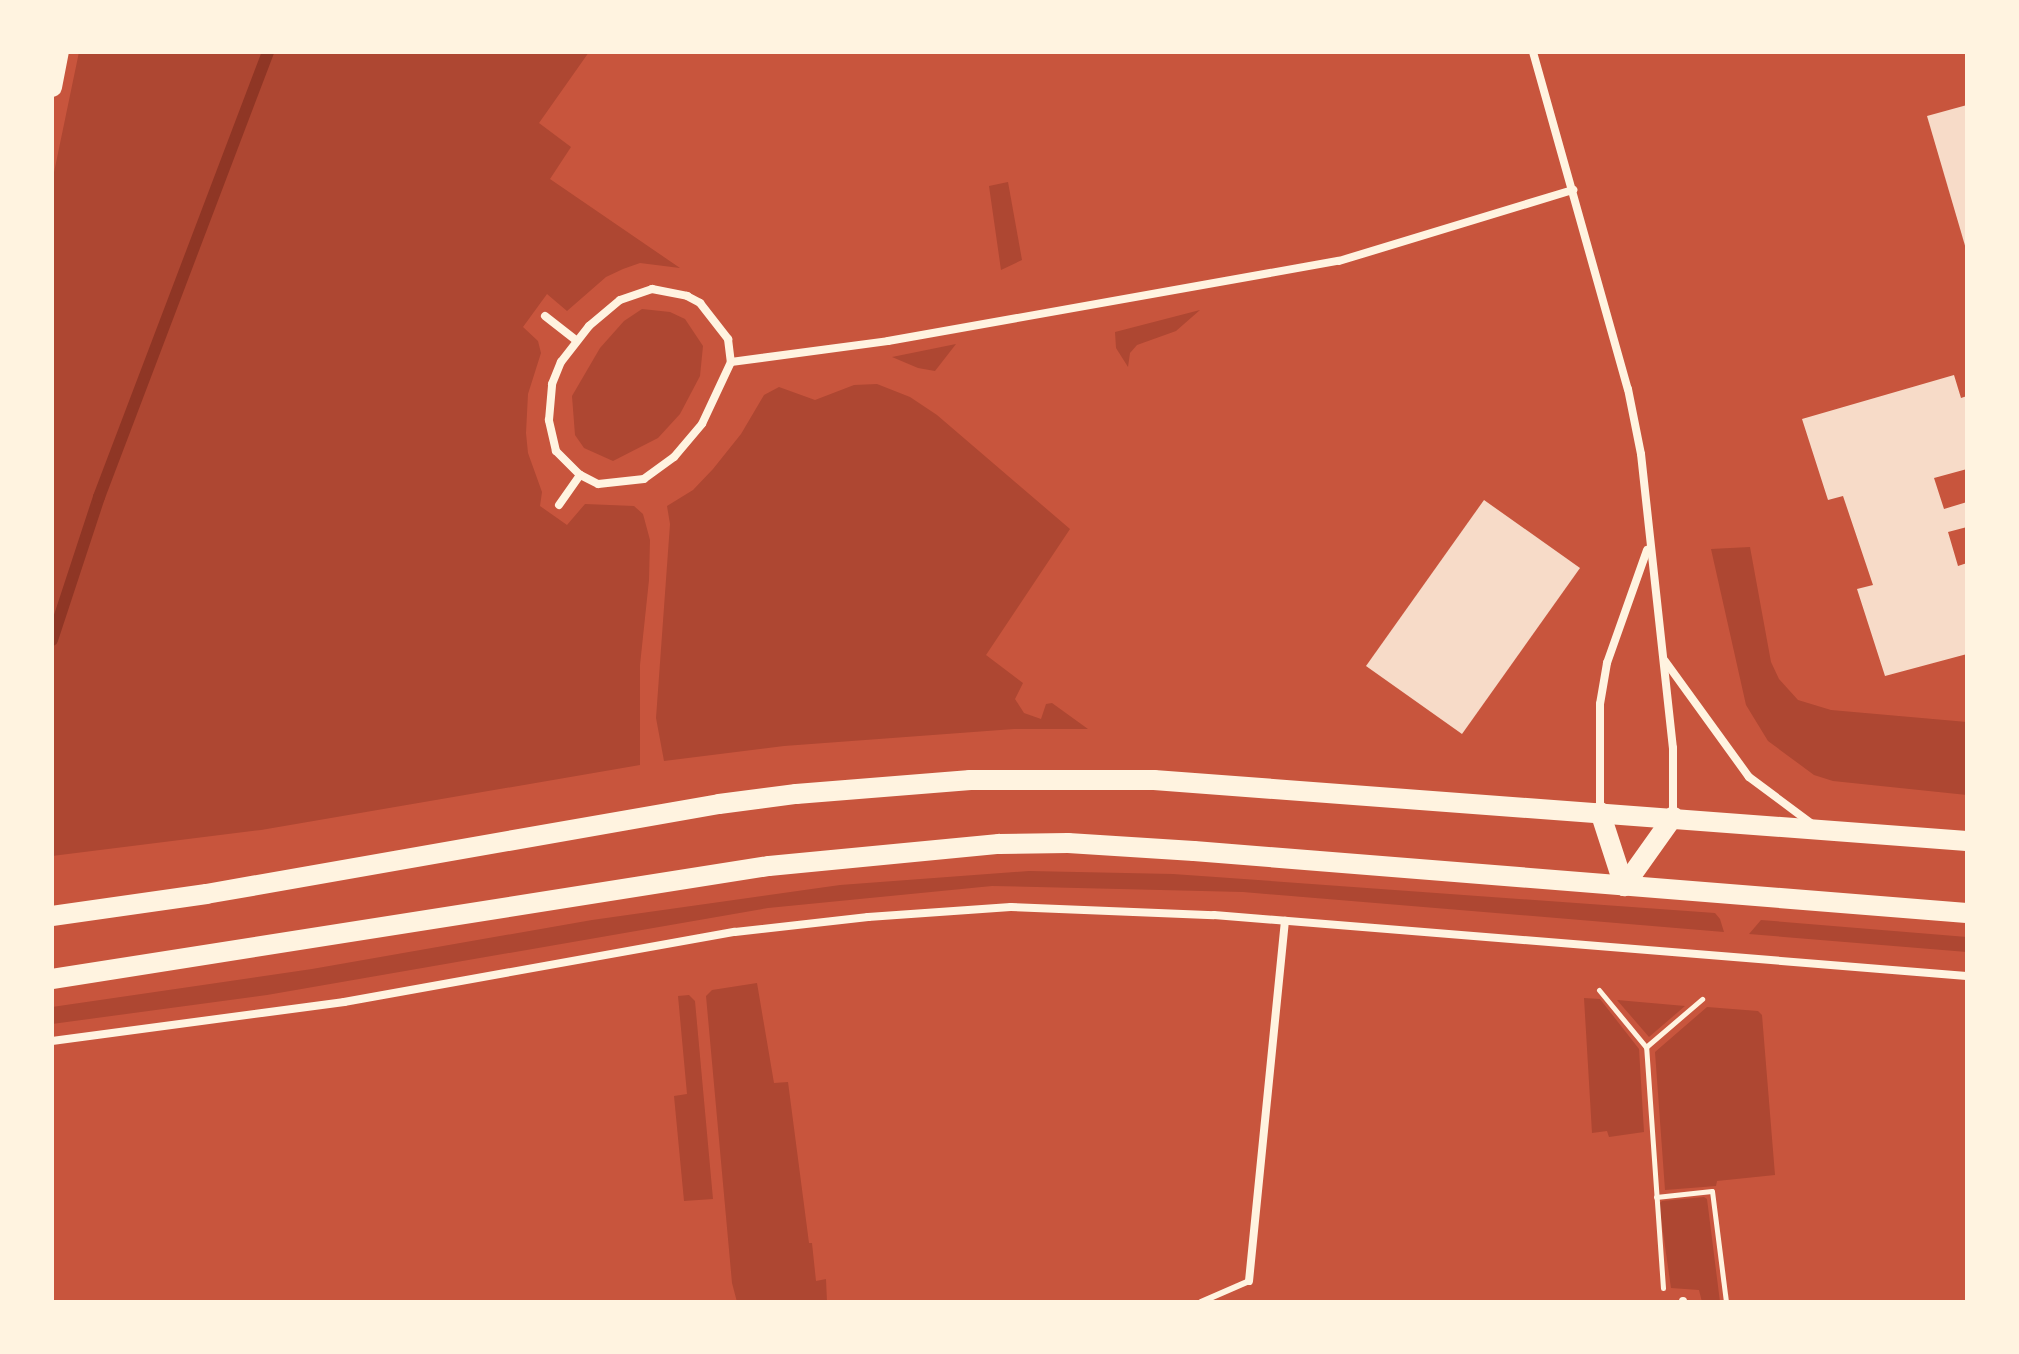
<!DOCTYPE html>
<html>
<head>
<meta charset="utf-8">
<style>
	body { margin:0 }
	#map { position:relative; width:2019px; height:1354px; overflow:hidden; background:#c8553d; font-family:Montserrat,sans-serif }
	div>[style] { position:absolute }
	.green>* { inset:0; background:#ae4732 }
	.stream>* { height:12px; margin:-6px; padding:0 6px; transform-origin:6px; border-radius:6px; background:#8f3625 }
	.building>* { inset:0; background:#f7dbc8 }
	.path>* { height:5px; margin:-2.5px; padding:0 2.5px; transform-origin:2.5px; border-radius:2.5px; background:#fff3e0 }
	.service>* { height:6px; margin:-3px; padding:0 3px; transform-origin:3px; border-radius:3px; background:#fff3e0 }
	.minor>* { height:8px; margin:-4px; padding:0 4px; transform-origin:4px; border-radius:4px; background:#fff3e0 }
	.primary>* { height:20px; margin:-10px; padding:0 10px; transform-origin:10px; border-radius:10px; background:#fff3e0 }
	span { translate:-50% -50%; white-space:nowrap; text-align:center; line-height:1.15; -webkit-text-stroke:7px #fff3e0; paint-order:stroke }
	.frame { position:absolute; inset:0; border:54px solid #fff3e0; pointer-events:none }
</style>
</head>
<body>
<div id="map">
	<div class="green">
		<div style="clip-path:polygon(79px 52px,589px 52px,539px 123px,571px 147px,550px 179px,680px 268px,640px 263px,623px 269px,606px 277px,567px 311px,547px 294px,523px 327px,538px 341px,541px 353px,528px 394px,526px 433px,528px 453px,542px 492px,540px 506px,567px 525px,585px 504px,634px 506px,643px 514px,650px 540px,649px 580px,640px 665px,640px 765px,261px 830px,52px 856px,52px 182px)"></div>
		<div style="clip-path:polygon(1008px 182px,1022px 260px,1001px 270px,989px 186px)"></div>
		<div style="clip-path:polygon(642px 309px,670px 312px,685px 319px,703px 346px,700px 376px,680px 414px,658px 438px,613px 461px,584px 448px,575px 435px,572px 396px,600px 348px,624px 321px)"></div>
		<div style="clip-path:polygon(1200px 310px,1176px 331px,1137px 345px,1130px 353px,1128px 367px,1116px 348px,1115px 332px)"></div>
		<div style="clip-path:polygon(956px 344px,935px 371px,918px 368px,892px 357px)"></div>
		<div style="clip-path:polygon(877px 384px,910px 397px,937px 415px,1070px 529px,986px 655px,1023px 683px,1015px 699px,1024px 713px,1041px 719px,1046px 704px,1052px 703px,1088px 729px,1014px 729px,784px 746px,664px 761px,656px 718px,670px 524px,667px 506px,693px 490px,713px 469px,741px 434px,764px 395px,779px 387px,815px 400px,854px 385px)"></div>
		<div style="clip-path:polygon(1750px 547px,1771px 662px,1779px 679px,1798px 700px,1831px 710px,1967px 722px,1967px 795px,1833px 781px,1814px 775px,1768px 741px,1746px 705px,1711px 549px)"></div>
		<div style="clip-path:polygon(1029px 871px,1173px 874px,1715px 913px,1720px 919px,1724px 932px,1243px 892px,992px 886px,768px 908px,267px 995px,52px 1024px,52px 1007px,312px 969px,592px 920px,840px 885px)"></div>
		<div style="clip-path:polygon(1761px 920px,1967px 937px,1967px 952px,1749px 934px)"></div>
		<div style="clip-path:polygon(757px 983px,774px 1083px,788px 1082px,809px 1243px,812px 1243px,816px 1281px,826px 1279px,827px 1302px,737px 1302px,732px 1283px,706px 996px,712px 990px)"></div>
		<div style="clip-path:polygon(689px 995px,695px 1001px,713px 1199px,684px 1201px,674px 1096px,687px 1094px,678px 996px)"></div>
		<div style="clip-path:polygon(1584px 998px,1600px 999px,1639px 1049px,1644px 1132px,1609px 1137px,1607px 1131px,1592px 1133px)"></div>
		<div style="clip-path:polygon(1617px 1000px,1685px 1006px,1649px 1037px)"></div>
		<div style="clip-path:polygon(1707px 1007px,1758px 1011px,1762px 1015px,1775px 1175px,1717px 1181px,1716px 1186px,1665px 1190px,1655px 1052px)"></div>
		<div style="clip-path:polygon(1704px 1197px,1707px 1199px,1720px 1302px,1702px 1302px,1699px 1290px,1671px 1288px,1659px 1204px,1662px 1201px)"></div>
	</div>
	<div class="stream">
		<div style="left:52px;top:640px;width:151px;rotate:-71.8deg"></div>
		<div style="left:99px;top:497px;width:476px;rotate:-69.2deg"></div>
	</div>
	<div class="building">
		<div style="clip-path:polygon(1967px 105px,1967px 248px,1966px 249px,1927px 116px)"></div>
		<div style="clip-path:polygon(1954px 375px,1961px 398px,1967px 396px,1967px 469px,1934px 478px,1944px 509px,1967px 502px,1967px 527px,1948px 532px,1958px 566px,1967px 563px,1967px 654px,1885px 676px,1857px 589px,1873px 585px,1843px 496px,1828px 500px,1802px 419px)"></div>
		<div style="clip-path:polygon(1484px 500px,1580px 568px,1462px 734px,1366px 666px)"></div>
	</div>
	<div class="path">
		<div style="left:1599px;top:990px;width:74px;rotate:50.5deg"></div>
		<div style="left:1656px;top:1197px;width:56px;rotate:-6.1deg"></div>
		<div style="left:1712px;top:1191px;width:112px;rotate:82.8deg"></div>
		<div style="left:1663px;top:1288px;width:242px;rotate:-94deg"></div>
		<div style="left:1646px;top:1047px;width:74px;rotate:-40.6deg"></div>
	</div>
	<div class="service">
		<div style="left:1201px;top:1302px;width:52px;rotate:-23.6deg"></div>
	</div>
	<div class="minor">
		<div style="left:1533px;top:52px;width:350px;rotate:74.3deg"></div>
		<div style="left:1628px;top:389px;width:66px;rotate:78.7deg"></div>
		<div style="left:1641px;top:454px;width:296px;rotate:83.8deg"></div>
		<div style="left:1673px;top:748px;width:67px;rotate:90deg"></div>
		<div style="left:652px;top:289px;width:36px;rotate:11deg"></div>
		<div style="left:687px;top:296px;width:15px;rotate:28deg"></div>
		<div style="left:700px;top:303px;width:46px;rotate:52.1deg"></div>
		<div style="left:728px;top:339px;width:23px;rotate:83deg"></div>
		<div style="left:731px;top:362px;width:68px;rotate:115.1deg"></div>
		<div style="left:702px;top:424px;width:43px;rotate:130.3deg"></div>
		<div style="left:674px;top:457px;width:37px;rotate:144deg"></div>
		<div style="left:644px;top:479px;width:46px;rotate:173.8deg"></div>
		<div style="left:598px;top:484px;width:20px;rotate:-153deg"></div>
		<div style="left:580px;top:475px;width:34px;rotate:-135deg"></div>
		<div style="left:556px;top:451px;width:32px;rotate:-103deg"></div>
		<div style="left:549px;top:420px;width:36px;rotate:-85deg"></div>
		<div style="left:552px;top:384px;width:24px;rotate:-68deg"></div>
		<div style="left:561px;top:362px;width:46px;rotate:-52.1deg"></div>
		<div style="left:589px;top:326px;width:40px;rotate:-40deg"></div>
		<div style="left:620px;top:300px;width:34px;rotate:-19deg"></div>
		<div style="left:545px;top:316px;width:39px;rotate:38deg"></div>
		<div style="left:731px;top:362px;width:158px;rotate:-7.6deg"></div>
		<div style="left:888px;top:341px;width:458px;rotate:-10.1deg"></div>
		<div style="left:1339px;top:261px;width:245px;rotate:-16.9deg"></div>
		<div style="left:559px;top:505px;width:37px;rotate:-55deg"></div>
		<div style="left:1665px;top:661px;width:143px;rotate:54.1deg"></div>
		<div style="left:1749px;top:777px;width:79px;rotate:36.7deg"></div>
		<div style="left:1600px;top:812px;width:108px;rotate:-90deg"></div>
		<div style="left:1600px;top:704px;width:42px;rotate:-80.3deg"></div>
		<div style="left:1607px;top:663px;width:120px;rotate:-70.5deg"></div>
		<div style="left:52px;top:1041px;width:295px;rotate:-7.6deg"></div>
		<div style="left:344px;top:1002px;width:397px;rotate:-10.2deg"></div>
		<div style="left:735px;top:932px;width:134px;rotate:-6.4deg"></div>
		<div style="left:868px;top:917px;width:143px;rotate:-4deg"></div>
		<div style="left:1011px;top:907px;width:203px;rotate:2.3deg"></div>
		<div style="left:1214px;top:915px;width:755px;rotate:4.63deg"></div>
		<div style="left:1249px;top:1281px;width:362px;rotate:-84.3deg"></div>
		<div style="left:1683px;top:1302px;width:1px;rotate:-90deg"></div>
	</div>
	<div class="primary">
		<div style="left:52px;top:87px;width:36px;rotate:-79deg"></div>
		<div style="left:1600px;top:812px;width:78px;rotate:72deg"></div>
		<div style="left:1624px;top:886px;width:85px;rotate:-54.6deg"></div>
		<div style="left:52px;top:916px;width:156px;rotate:-8.1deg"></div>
		<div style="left:206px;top:894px;width:521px;rotate:-9.95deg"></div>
		<div style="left:719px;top:804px;width:78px;rotate:-7.4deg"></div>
		<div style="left:796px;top:794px;width:175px;rotate:-4.6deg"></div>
		<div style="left:970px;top:780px;width:184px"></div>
		<div style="left:1154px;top:780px;width:815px;rotate:4.29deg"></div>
		<div style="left:52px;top:979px;width:726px;rotate:-8.96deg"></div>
		<div style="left:769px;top:866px;width:231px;rotate:-5.5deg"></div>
		<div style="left:999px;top:844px;width:69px;rotate:-0.8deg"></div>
		<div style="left:1068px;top:843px;width:126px;rotate:3.6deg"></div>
		<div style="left:1194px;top:851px;width:775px;rotate:4.59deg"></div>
	</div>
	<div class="frame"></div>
</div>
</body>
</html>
